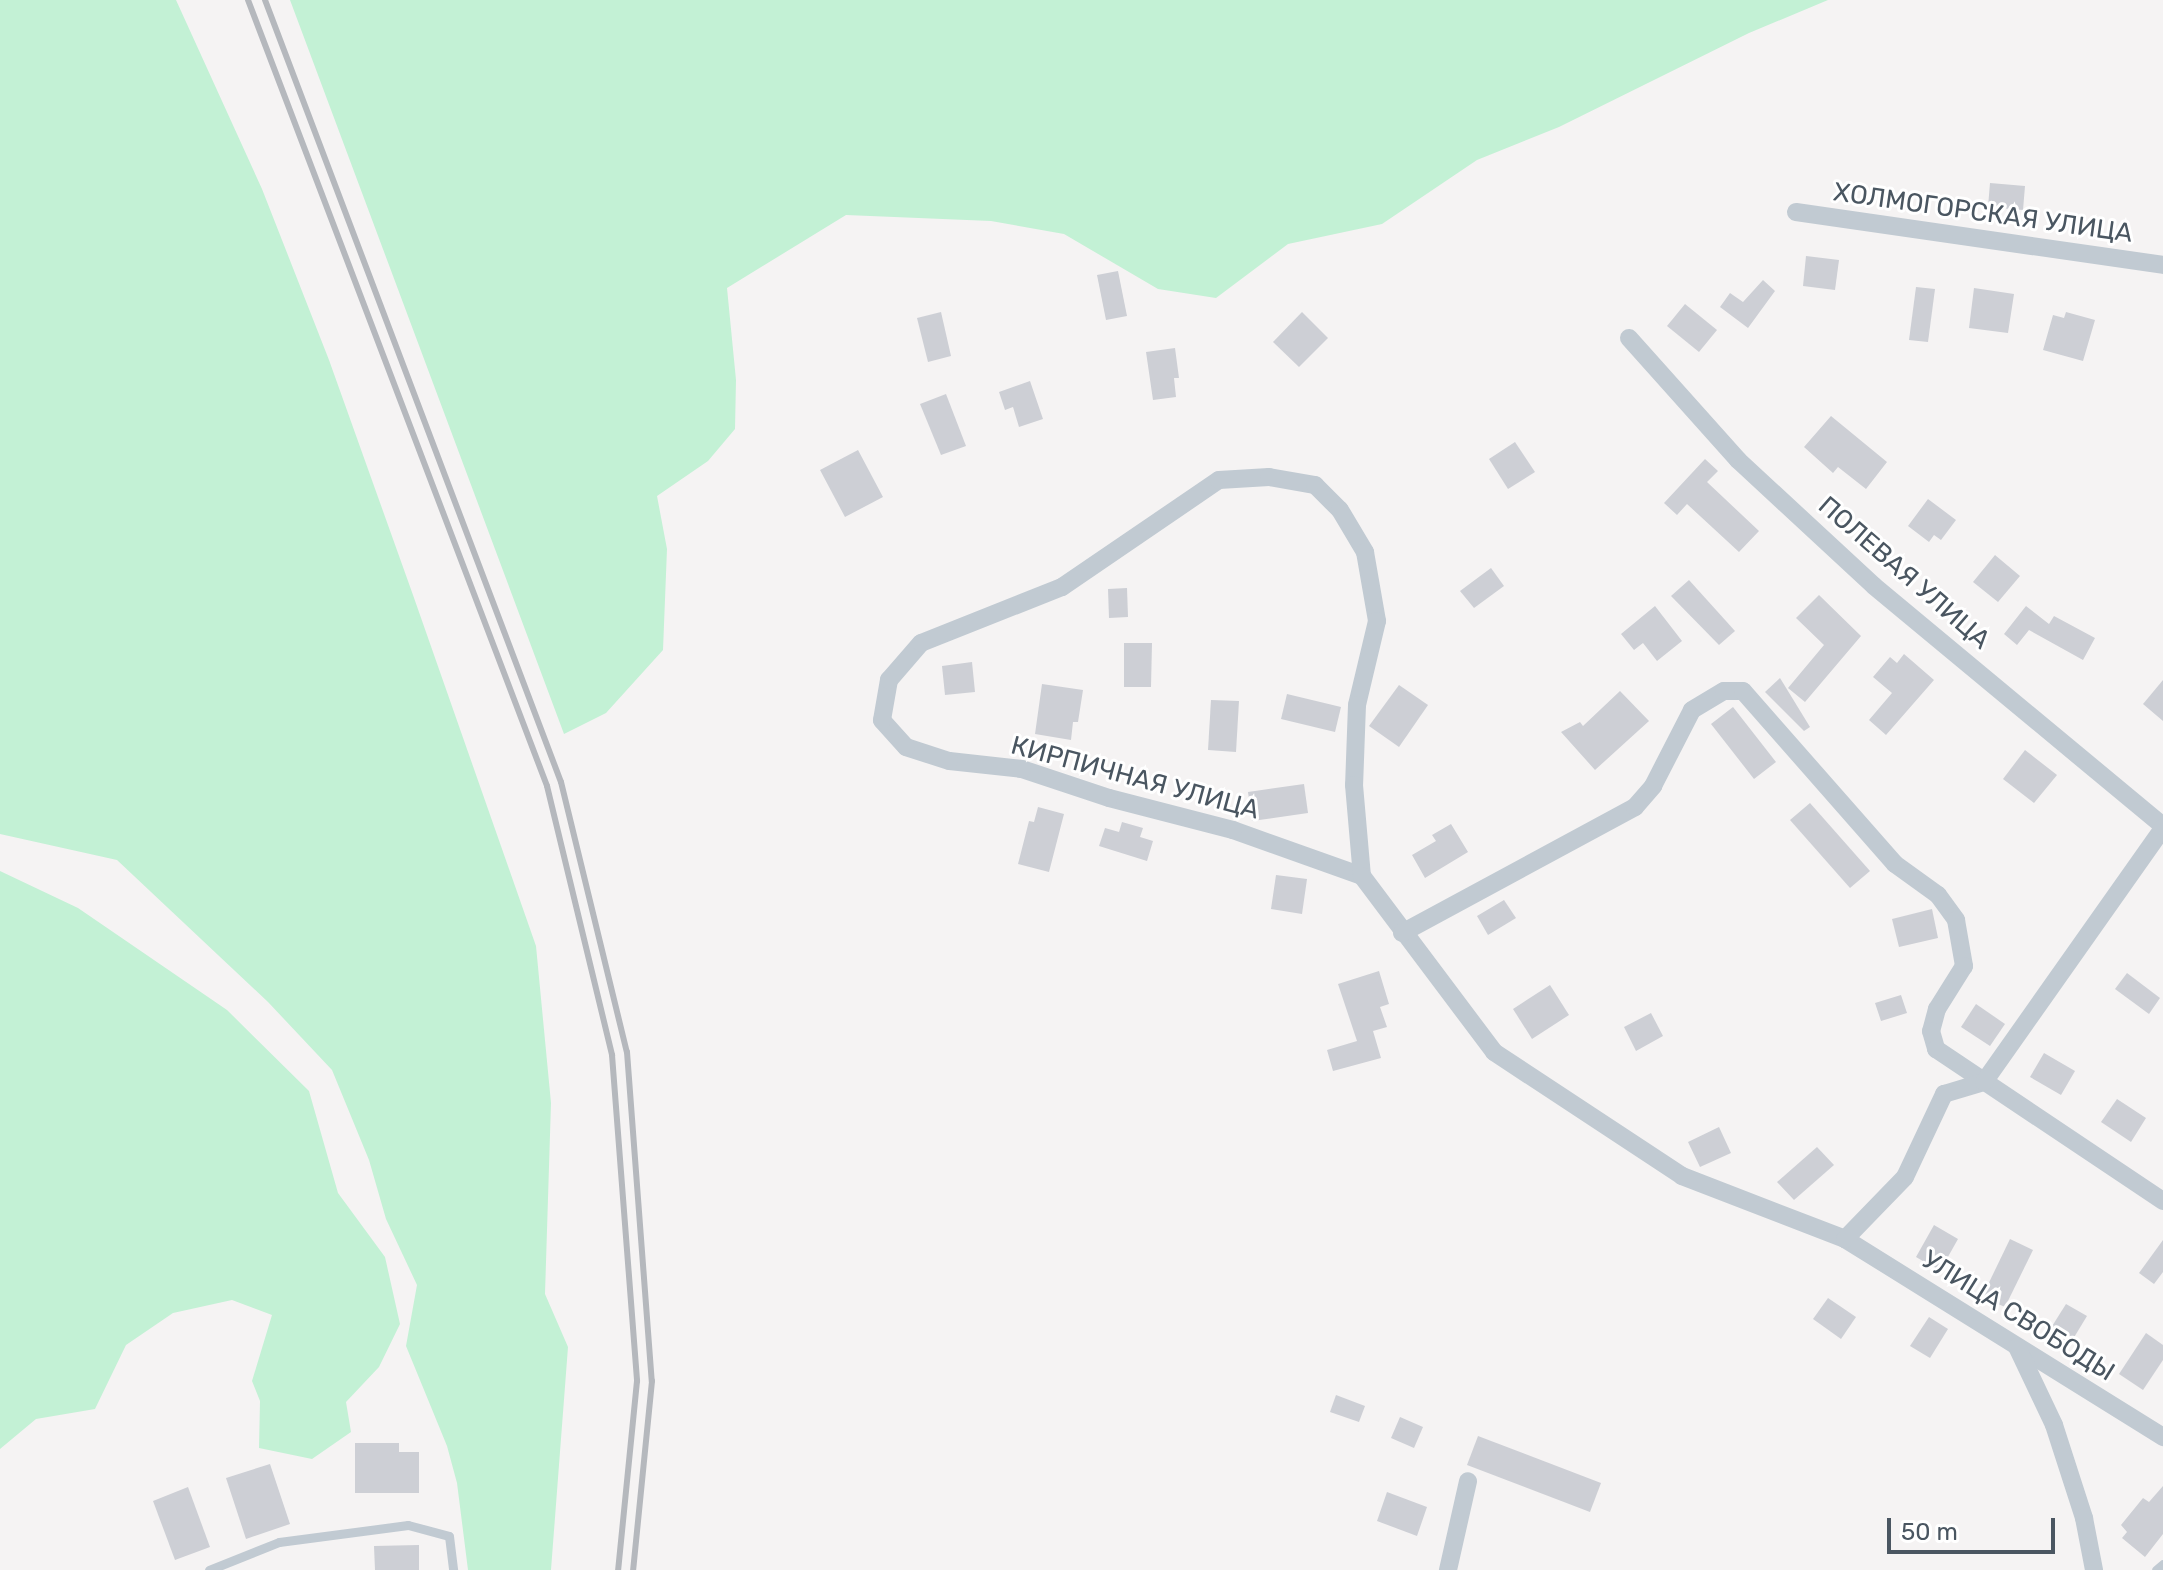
<!DOCTYPE html>
<html>
<head>
<meta charset="utf-8">
<style>
	body { margin:0 }
	#map { position:relative; width:2163px; height:1570px; overflow:hidden; background:#f5f3f3; font-family:Rubik,sans-serif }
	div>[style] { position:absolute }
	.green>* { inset:0; background:#c3f1d5 }
	.building>* { inset:0; background:#cdcfd5 }
	.service>* { height:9px; margin:-4.5px; padding:0 4.5px; transform-origin:4.5px; border-radius:4.5px; background:#c1cad2 }
	.minor>* { height:18px; margin:-9px; padding:0 9px; transform-origin:9px; border-radius:9px; background:#c1cad2 }
	.rail>* { height:6px; margin:-3px; padding:0 3px; transform-origin:3px; border-radius:3px; background:#b5b8bd }
	span { translate:-50% -50%; white-space:nowrap; text-align:center; line-height:1.15; -webkit-text-stroke:6px #fff; paint-order:stroke }
	.street-label { font-size:26px; color:#4a5661 }
	.scale { position:absolute; left:1887px; top:1518px; width:168px; height:36px; box-sizing:border-box; border:4px solid #4a5661; border-top:0; padding-left:10px; font-size:24px; line-height:28px; white-space:nowrap; color:#4a5661; -webkit-text-stroke:6px #fff; paint-order:stroke }
</style>
</head>
<body>
<div id="map">
	<div class="green">
		<div style="clip-path:polygon(0 0,176px 0,262px 189px,329px 360px,413px 595px,536px 946px,551px 1103px,545px 1294px,568px 1347px,551px 1570px,468px 1570px,457px 1483px,447px 1446px,406px 1346px,417px 1285px,386px 1219px,369px 1160px,332px 1070px,268px 1002px,117px 860px,0 834px)"></div>
		<div style="clip-path:polygon(290px 0,1828px 0,1749px 33px,1559px 127px,1477px 160px,1382px 224px,1288px 244px,1216px 298px,1158px 289px,1064px 234px,991px 221px,846px 215px,727px 288px,736px 380px,735px 429px,708px 461px,657px 496px,667px 549px,663px 650px,606px 713px,564px 734px)"></div>
		<div style="clip-path:polygon(0 871px,78px 908px,227px 1010px,309px 1091px,338px 1193px,385px 1257px,400px 1324px,379px 1367px,346px 1402px,351px 1432px,312px 1459px,259px 1448px,260px 1401px,252px 1381px,272px 1315px,232px 1300px,173px 1313px,126px 1345px,95px 1409px,36px 1419px,0 1449px)"></div>
	</div>
	<div class="building">
		<div style="clip-path:polygon(1990px 183px,2025px 186px,2023px 210px,1988px 207px)"></div>
		<div style="clip-path:polygon(1806px 256px,1839px 260px,1835px 290px,1803px 286px)"></div>
		<div style="clip-path:polygon(1118px 271px,1127px 316px,1106px 320px,1097px 275px)"></div>
		<div style="clip-path:polygon(1763px 280px,1775px 291px,1748px 328px,1720px 307px,1730px 293px,1743px 302px)"></div>
		<div style="clip-path:polygon(1916px 287px,1935px 289px,1928px 342px,1909px 340px)"></div>
		<div style="clip-path:polygon(1974px 288px,2014px 294px,2008px 333px,1969px 328px)"></div>
		<div style="clip-path:polygon(1685px 304px,1717px 330px,1699px 352px,1667px 326px)"></div>
		<div style="clip-path:polygon(941px 312px,951px 356px,928px 362px,917px 318px)"></div>
		<div style="clip-path:polygon(1302px 312px,1328px 338px,1299px 367px,1273px 342px)"></div>
		<div style="clip-path:polygon(2066px 312px,2095px 320px,2083px 361px,2043px 350px,2053px 315px,2064px 318px)"></div>
		<div style="clip-path:polygon(1175px 348px,1179px 378px,1174px 378px,1176px 397px,1153px 400px,1146px 352px)"></div>
		<div style="clip-path:polygon(1030px 381px,1043px 419px,1019px 427px,1013px 407px,1005px 410px,999px 392px)"></div>
		<div style="clip-path:polygon(946px 394px,966px 446px,941px 455px,920px 404px)"></div>
		<div style="clip-path:polygon(1831px 416px,1887px 462px,1866px 489px,1838px 467px,1833px 473px,1804px 447px)"></div>
		<div style="clip-path:polygon(1515px 442px,1535px 472px,1508px 489px,1489px 459px)"></div>
		<div style="clip-path:polygon(858px 450px,883px 497px,845px 517px,820px 470px)"></div>
		<div style="clip-path:polygon(1705px 459px,1718px 471px,1707px 482px,1759px 531px,1739px 552px,1687px 504px,1677px 515px,1664px 503px)"></div>
		<div style="clip-path:polygon(1928px 499px,1956px 520px,1941px 540px,1934px 535px,1929px 542px,1908px 526px)"></div>
		<div style="clip-path:polygon(1995px 555px,2020px 576px,1998px 602px,1973px 582px)"></div>
		<div style="clip-path:polygon(1491px 568px,1504px 586px,1474px 608px,1460px 591px)"></div>
		<div style="clip-path:polygon(1689px 580px,1735px 631px,1719px 645px,1671px 596px)"></div>
		<div style="clip-path:polygon(1127px 588px,1128px 617px,1109px 618px,1108px 589px)"></div>
		<div style="clip-path:polygon(1819px 595px,1861px 636px,1805px 702px,1788px 688px,1824px 645px,1796px 618px)"></div>
		<div style="clip-path:polygon(1655px 606px,1682px 641px,1657px 661px,1643px 643px,1634px 650px,1621px 634px)"></div>
		<div style="clip-path:polygon(2026px 606px,2049px 624px,2054px 616px,2095px 638px,2083px 660px,2029px 630px,2017px 645px,2004px 634px)"></div>
		<div style="clip-path:polygon(1124px 643px,1152px 643px,1151px 687px,1124px 687px)"></div>
		<div style="clip-path:polygon(1904px 654px,1934px 680px,1886px 735px,1869px 720px,1892px 693px,1873px 677px,1890px 657px,1897px 663px)"></div>
		<div style="clip-path:polygon(972px 662px,975px 692px,945px 695px,942px 666px)"></div>
		<div style="clip-path:polygon(1780px 678px,1810px 727px,1804px 731px,1765px 692px)"></div>
		<div style="clip-path:polygon(2163px 680px,2163px 721px,2143px 704px)"></div>
		<div style="clip-path:polygon(1042px 684px,1083px 690px,1078px 722px,1073px 722px,1071px 740px,1035px 734px)"></div>
		<div style="clip-path:polygon(1399px 685px,1428px 705px,1399px 747px,1369px 726px)"></div>
		<div style="clip-path:polygon(1620px 691px,1649px 721px,1595px 770px,1561px 732px,1580px 722px,1583px 726px)"></div>
		<div style="clip-path:polygon(1287px 694px,1341px 707px,1335px 732px,1281px 719px)"></div>
		<div style="clip-path:polygon(1211px 700px,1239px 701px,1236px 752px,1208px 750px)"></div>
		<div style="clip-path:polygon(1733px 707px,1776px 762px,1754px 779px,1711px 724px)"></div>
		<div style="clip-path:polygon(2025px 750px,2057px 775px,2034px 803px,2003px 779px)"></div>
		<div style="clip-path:polygon(1304px 784px,1308px 813px,1252px 821px,1248px 792px)"></div>
		<div style="clip-path:polygon(1810px 803px,1870px 871px,1850px 888px,1790px 820px)"></div>
		<div style="clip-path:polygon(1038px 807px,1064px 814px,1049px 872px,1018px 864px,1029px 821px,1034px 822px)"></div>
		<div style="clip-path:polygon(1122px 822px,1143px 828px,1140px 837px,1153px 841px,1147px 861px,1099px 846px,1105px 828px,1119px 832px)"></div>
		<div style="clip-path:polygon(1451px 824px,1468px 852px,1425px 878px,1412px 855px,1436px 841px,1432px 835px)"></div>
		<div style="clip-path:polygon(1276px 875px,1307px 879px,1302px 914px,1271px 909px)"></div>
		<div style="clip-path:polygon(1504px 900px,1516px 918px,1488px 935px,1477px 916px)"></div>
		<div style="clip-path:polygon(1932px 909px,1938px 938px,1899px 947px,1892px 919px)"></div>
		<div style="clip-path:polygon(1379px 971px,1389px 1004px,1380px 1007px,1387px 1027px,1373px 1031px,1381px 1058px,1333px 1071px,1327px 1050px,1357px 1041px,1338px 984px)"></div>
		<div style="clip-path:polygon(2127px 973px,2160px 998px,2149px 1014px,2115px 989px)"></div>
		<div style="clip-path:polygon(1550px 985px,1569px 1015px,1532px 1039px,1513px 1009px)"></div>
		<div style="clip-path:polygon(1901px 995px,1907px 1013px,1881px 1021px,1875px 1003px)"></div>
		<div style="clip-path:polygon(1976px 1004px,2005px 1024px,1990px 1046px,1961px 1027px)"></div>
		<div style="clip-path:polygon(1651px 1013px,1663px 1036px,1636px 1051px,1624px 1027px)"></div>
		<div style="clip-path:polygon(2044px 1053px,2075px 1071px,2061px 1095px,2030px 1077px)"></div>
		<div style="clip-path:polygon(2117px 1099px,2146px 1118px,2131px 1142px,2101px 1122px)"></div>
		<div style="clip-path:polygon(1719px 1127px,1731px 1153px,1700px 1167px,1688px 1142px)"></div>
		<div style="clip-path:polygon(1817px 1147px,1834px 1165px,1794px 1200px,1777px 1182px)"></div>
		<div style="clip-path:polygon(1934px 1225px,1958px 1239px,1940px 1271px,1916px 1257px)"></div>
		<div style="clip-path:polygon(2010px 1239px,2033px 1250px,2005px 1307px,1982px 1297px)"></div>
		<div style="clip-path:polygon(2163px 1240px,2163px 1272px,2154px 1284px,2139px 1273px)"></div>
		<div style="clip-path:polygon(1828px 1298px,1856px 1317px,1841px 1339px,1813px 1319px)"></div>
		<div style="clip-path:polygon(2066px 1304px,2087px 1316px,2070px 1344px,2049px 1331px)"></div>
		<div style="clip-path:polygon(1929px 1317px,1948px 1329px,1930px 1358px,1910px 1346px)"></div>
		<div style="clip-path:polygon(2146px 1333px,2163px 1345px,2163px 1360px,2143px 1390px,2119px 1374px)"></div>
		<div style="clip-path:polygon(1336px 1395px,1365px 1406px,1359px 1422px,1330px 1412px)"></div>
		<div style="clip-path:polygon(1400px 1417px,1423px 1427px,1414px 1448px,1391px 1438px)"></div>
		<div style="clip-path:polygon(1478px 1436px,1601px 1483px,1590px 1512px,1467px 1465px)"></div>
		<div style="clip-path:polygon(355px 1443px,399px 1443px,399px 1452px,419px 1452px,419px 1493px,355px 1493px)"></div>
		<div style="clip-path:polygon(270px 1464px,290px 1524px,246px 1539px,226px 1478px)"></div>
		<div style="clip-path:polygon(2163px 1486px,2163px 1534px,2145px 1557px,2122px 1538px,2127px 1532px,2121px 1525px,2143px 1498px,2149px 1502px)"></div>
		<div style="clip-path:polygon(188px 1487px,210px 1547px,175px 1560px,153px 1501px)"></div>
		<div style="clip-path:polygon(1387px 1492px,1427px 1507px,1417px 1536px,1377px 1521px)"></div>
		<div style="clip-path:polygon(419px 1545px,419px 1570px,375px 1570px,374px 1546px)"></div>
	</div>
	<div class="service">
		<div style="left:209px;top:1570px;width:75px;rotate:-21.8deg"></div>
		<div style="left:279px;top:1542px;width:130px;rotate:-7.5deg"></div>
		<div style="left:408px;top:1525px;width:42px;rotate:15deg"></div>
		<div style="left:449px;top:1536px;width:34px;rotate:83deg"></div>
		<div style="left:2156px;top:1570px;width:9px;rotate:-41deg"></div>
	</div>
	<div class="minor">
		<div style="left:1796px;top:212px;width:371px;rotate:8.2deg"></div>
		<div style="left:1629px;top:338px;width:164px;rotate:48.2deg"></div>
		<div style="left:1738px;top:460px;width:185px;rotate:42.8deg"></div>
		<div style="left:1874px;top:586px;width:376px;rotate:39.7deg"></div>
		<div style="left:1362px;top:876px;width:137px;rotate:-160.4deg"></div>
		<div style="left:1233px;top:830px;width:128px;rotate:-165.5deg"></div>
		<div style="left:1109px;top:798px;width:92px;rotate:-161.6deg"></div>
		<div style="left:1022px;top:769px;width:73px;rotate:-173.7deg"></div>
		<div style="left:949px;top:761px;width:45px;rotate:-162deg"></div>
		<div style="left:906px;top:747px;width:36px;rotate:-132deg"></div>
		<div style="left:882px;top:720px;width:41px;rotate:-80.1deg"></div>
		<div style="left:889px;top:680px;width:49px;rotate:-49.1deg"></div>
		<div style="left:921px;top:643px;width:152px;rotate:-21.7deg"></div>
		<div style="left:1062px;top:587px;width:190px;rotate:-34.3deg"></div>
		<div style="left:1219px;top:480px;width:50px;rotate:-3.4deg"></div>
		<div style="left:1269px;top:477px;width:47px;rotate:9.9deg"></div>
		<div style="left:1315px;top:485px;width:35px;rotate:45deg"></div>
		<div style="left:1340px;top:510px;width:49px;rotate:59.2deg"></div>
		<div style="left:1365px;top:552px;width:70px;rotate:80.1deg"></div>
		<div style="left:1377px;top:621px;width:86px;rotate:103.4deg"></div>
		<div style="left:1357px;top:705px;width:80px;rotate:92.1deg"></div>
		<div style="left:1354px;top:785px;width:91px;rotate:85deg"></div>
		<div style="left:1362px;top:876px;width:220px;rotate:53.1deg"></div>
		<div style="left:1494px;top:1052px;width:225px;rotate:33.4deg"></div>
		<div style="left:1682px;top:1176px;width:175px;rotate:21.1deg"></div>
		<div style="left:1845px;top:1239px;width:375px;rotate:31.9deg"></div>
		<div style="left:1402px;top:933px;width:265px;rotate:-28.4deg"></div>
		<div style="left:1635px;top:807px;width:28px;rotate:-49deg"></div>
		<div style="left:1653px;top:786px;width:85px;rotate:-62.8deg"></div>
		<div style="left:1692px;top:710px;width:37px;rotate:-31deg"></div>
		<div style="left:1724px;top:691px;width:19px"></div>
		<div style="left:1743px;top:691px;width:230px;rotate:48.7deg"></div>
		<div style="left:1895px;top:864px;width:53px;rotate:35.8deg"></div>
		<div style="left:1938px;top:895px;width:31px;rotate:54deg"></div>
		<div style="left:1956px;top:920px;width:47px;rotate:80.1deg"></div>
		<div style="left:1964px;top:966px;width:51px;rotate:122.1deg"></div>
		<div style="left:1937px;top:1009px;width:23px;rotate:105deg"></div>
		<div style="left:1931px;top:1031px;width:19px;rotate:74deg"></div>
		<div style="left:1936px;top:1049px;width:273px;rotate:33.8deg"></div>
		<div style="left:1845px;top:1239px;width:86px;rotate:-45.9deg"></div>
		<div style="left:1905px;top:1177px;width:92px;rotate:-64.8deg"></div>
		<div style="left:1944px;top:1094px;width:42px;rotate:-16.7deg"></div>
		<div style="left:1984px;top:1082px;width:311px;rotate:-54.8deg"></div>
		<div style="left:2017px;top:1347px;width:86px;rotate:64.6deg"></div>
		<div style="left:2054px;top:1425px;width:98px;rotate:72.1deg"></div>
		<div style="left:2084px;top:1518px;width:53px;rotate:79.1deg"></div>
		<div style="left:1448px;top:1570px;width:91px;rotate:-77.3deg"></div>
	</div>
	<div class="rail">
		<div style="left:248px;top:0;width:841px;rotate:69.17deg"></div>
		<div style="left:547px;top:786px;width:277px;rotate:76.4deg"></div>
		<div style="left:612px;top:1055px;width:327px;rotate:85.6deg"></div>
		<div style="left:637px;top:1381px;width:190px;rotate:95.7deg"></div>
		<div style="left:265px;top:0;width:836px;rotate:69.27deg"></div>
		<div style="left:561px;top:782px;width:278px;rotate:76.3deg"></div>
		<div style="left:627px;top:1052px;width:330px;rotate:85.7deg"></div>
		<div style="left:652px;top:1381px;width:190px;rotate:95.7deg"></div>
	</div>
	<div class="street-label">
		<span style="left:1983px;top:213px;rotate:8deg">ХОЛМОГОРСКАЯ УЛИЦА</span>
		<span style="left:1904px;top:573px;rotate:41deg">ПОЛЕВАЯ УЛИЦА</span>
		<span style="left:1135px;top:778px;rotate:15deg">КИРПИЧНАЯ УЛИЦА</span>
		<span style="left:2018px;top:1316px;rotate:32deg">УЛИЦА СВОБОДЫ</span>
	</div>
	<div class="scale">50 m</div>
</div>
</body>
</html>
